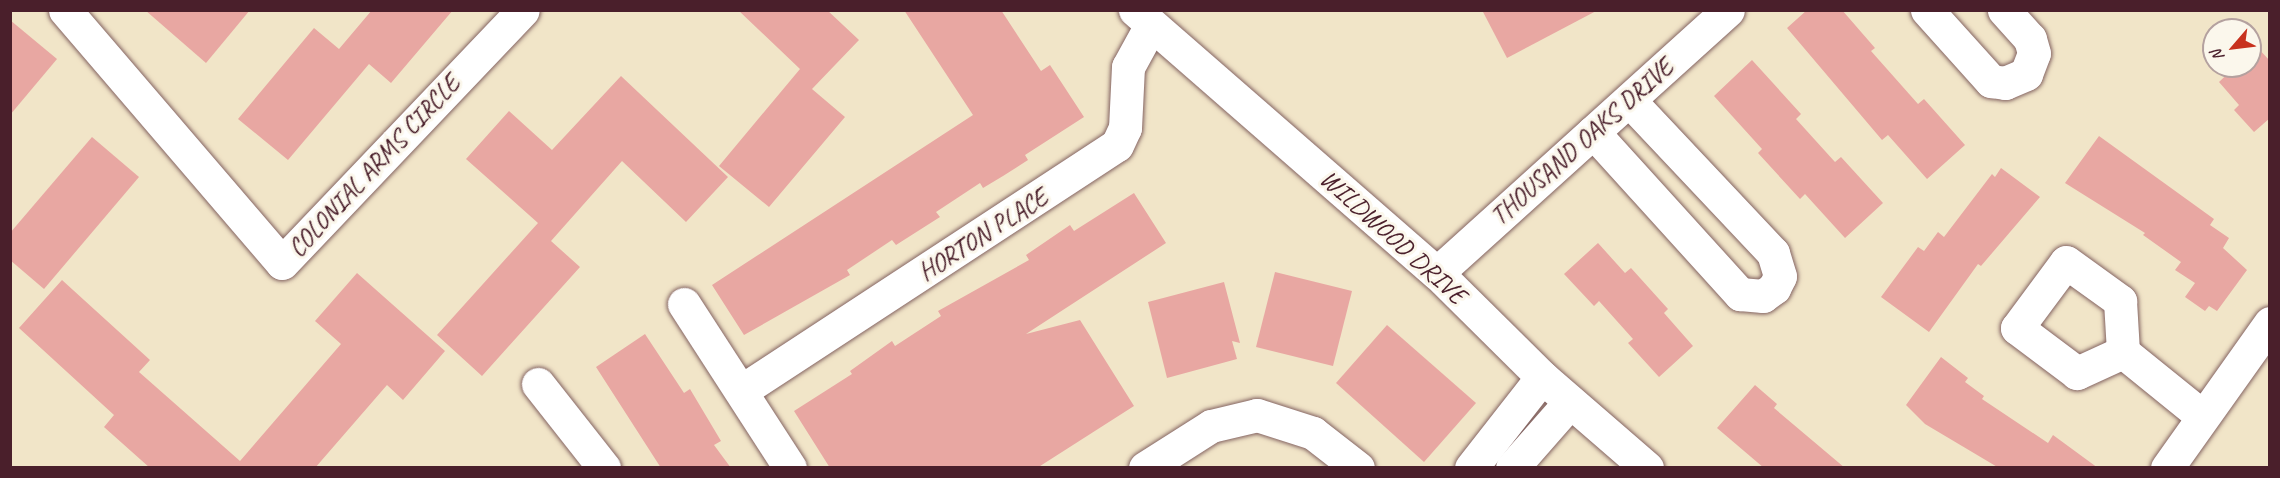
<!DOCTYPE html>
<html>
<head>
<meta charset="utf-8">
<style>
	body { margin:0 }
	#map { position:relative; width:2280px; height:478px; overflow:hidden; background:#f1e5c8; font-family:Caveat,sans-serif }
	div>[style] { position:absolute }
	.building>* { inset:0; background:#e8a7a2 }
	.roads { filter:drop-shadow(0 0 2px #846462) drop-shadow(0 0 2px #846462) }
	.minor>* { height:33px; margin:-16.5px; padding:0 16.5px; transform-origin:16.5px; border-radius:16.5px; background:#fff }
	span { translate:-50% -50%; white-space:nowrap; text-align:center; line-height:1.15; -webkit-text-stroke:6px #fbf7ec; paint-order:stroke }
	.street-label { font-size:26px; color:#4a1f2b }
	.frame { position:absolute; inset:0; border:12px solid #4a1f2b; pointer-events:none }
	.north { position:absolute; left:2202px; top:18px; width:60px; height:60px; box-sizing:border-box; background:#fbf7ec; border:2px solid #b4a19f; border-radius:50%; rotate:242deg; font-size:16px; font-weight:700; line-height:24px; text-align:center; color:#4a1f2b }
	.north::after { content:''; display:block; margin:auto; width:21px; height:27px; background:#c8321e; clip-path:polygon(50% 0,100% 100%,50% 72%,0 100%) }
</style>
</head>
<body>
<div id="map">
	<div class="building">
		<div style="clip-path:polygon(145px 10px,250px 10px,206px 63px)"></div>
		<div style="clip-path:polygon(372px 10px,453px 10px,391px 83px,369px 64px,288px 160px,238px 119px,314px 28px,339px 49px)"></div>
		<div style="clip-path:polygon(738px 10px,827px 10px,859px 40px,812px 89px,845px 117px,769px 207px,719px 166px,800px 69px)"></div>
		<div style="clip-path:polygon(904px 10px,1001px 10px,1041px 71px,1050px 65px,1084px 117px,1025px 155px,1028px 160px,1003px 176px,983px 188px,980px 183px,936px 212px,940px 217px,896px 245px,892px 240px,847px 270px,850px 275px,744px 335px,712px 285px,973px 115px)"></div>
		<div style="clip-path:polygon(1482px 10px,1598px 10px,1507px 58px)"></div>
		<div style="clip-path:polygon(1807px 10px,1842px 10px,1875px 48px,1871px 51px,1918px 104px,1924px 99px,1965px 145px,1927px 179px,1888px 135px,1882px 140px,1787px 28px)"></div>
		<div style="clip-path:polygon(10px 20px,57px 59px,10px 115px)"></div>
		<div style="clip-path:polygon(2257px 47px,2270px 61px,2270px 118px,2254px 132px,2234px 110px,2239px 105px,2219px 82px,2236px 66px,2250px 66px,2250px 54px)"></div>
		<div style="clip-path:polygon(1752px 60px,1801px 114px,1796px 119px,1835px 162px,1841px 157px,1883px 203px,1845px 238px,1805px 194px,1800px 199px,1758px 153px,1762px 149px,1714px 96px)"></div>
		<div style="clip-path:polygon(621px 76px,728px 177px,686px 222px,622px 161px,551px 241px,580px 267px,482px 376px,437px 335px,538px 223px,466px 159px,509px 111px,552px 150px)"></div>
		<div style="clip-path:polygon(2099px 136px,2214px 219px,2210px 225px,2229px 238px,2223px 248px,2247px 270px,2217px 311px,2209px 306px,2205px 311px,2185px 297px,2195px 283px,2175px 270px,2181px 262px,2143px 235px,2145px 233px,2065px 183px)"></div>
		<div style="clip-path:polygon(92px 137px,139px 177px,44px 289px,10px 260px,10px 233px)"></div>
		<div style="clip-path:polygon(2001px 168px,2040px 197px,1981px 266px,1978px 264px,1929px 332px,1881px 297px,1918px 247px,1924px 251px,1938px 232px,1944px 237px,1992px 174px,1995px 177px)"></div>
		<div style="clip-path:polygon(1134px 193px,1166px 243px,1026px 334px,1080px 320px,1134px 406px,1037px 468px,830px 468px,794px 411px,852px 374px,850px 371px,892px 341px,895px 346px,941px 316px,938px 311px,1029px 260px,1026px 255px,1070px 225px,1074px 231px)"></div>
		<div style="clip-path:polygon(1598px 243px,1625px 273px,1631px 268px,1668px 309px,1664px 313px,1693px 346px,1659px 377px,1628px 343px,1633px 339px,1599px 301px,1594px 306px,1564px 274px)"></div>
		<div style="clip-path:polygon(1275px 272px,1352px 291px,1333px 366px,1256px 347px)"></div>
		<div style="clip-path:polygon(357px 273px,445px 351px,403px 400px,387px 385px,315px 468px,150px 468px,104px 427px,114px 415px,19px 328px,62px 280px,150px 360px,139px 372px,240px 461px,341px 344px,315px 321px)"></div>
		<div style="clip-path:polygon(1224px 282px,1240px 343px,1232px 341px,1237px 359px,1167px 378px,1148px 302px)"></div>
		<div style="clip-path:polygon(1387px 325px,1476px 403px,1424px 462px,1336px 383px)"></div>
		<div style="clip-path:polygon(645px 334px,684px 393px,690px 389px,721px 441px,714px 445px,731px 468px,661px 468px,596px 367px)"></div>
		<div style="clip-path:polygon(1941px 357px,1968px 378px,1965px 382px,1984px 396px,1982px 399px,2048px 443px,2053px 435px,2098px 468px,1999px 468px,1925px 424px,1906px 405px)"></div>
		<div style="clip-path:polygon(1755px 385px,1777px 404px,1774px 408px,1845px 468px,1764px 468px,1717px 428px)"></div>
	</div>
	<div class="roads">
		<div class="minor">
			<div style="left:65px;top:10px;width:333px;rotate:49.4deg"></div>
			<div style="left:282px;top:263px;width:349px;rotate:-46.4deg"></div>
			<div style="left:1135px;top:10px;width:400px;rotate:41.1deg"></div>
			<div style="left:1437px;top:273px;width:148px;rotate:44.7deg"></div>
			<div style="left:1542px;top:377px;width:139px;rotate:40.9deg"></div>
			<div style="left:1927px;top:10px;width:96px;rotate:48deg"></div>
			<div style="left:1991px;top:81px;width:14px;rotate:8deg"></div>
			<div style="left:2005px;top:83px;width:23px;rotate:-23deg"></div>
			<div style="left:2026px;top:74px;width:22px;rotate:-69deg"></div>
			<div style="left:2034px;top:53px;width:15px;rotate:-106deg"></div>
			<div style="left:2030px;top:39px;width:39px;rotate:-132deg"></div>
			<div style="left:1593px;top:132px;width:219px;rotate:47.8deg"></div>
			<div style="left:1740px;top:294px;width:23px;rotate:5deg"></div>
			<div style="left:1763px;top:296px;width:14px;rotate:-36deg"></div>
			<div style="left:1774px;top:288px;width:13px;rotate:-63deg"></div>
			<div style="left:1780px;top:276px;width:24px;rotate:-107deg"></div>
			<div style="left:1773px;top:253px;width:210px;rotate:-133.3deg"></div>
			<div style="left:1437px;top:273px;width:392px;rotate:-42.1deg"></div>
			<div style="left:684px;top:304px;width:195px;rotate:57.1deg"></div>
			<div style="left:2123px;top:352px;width:51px;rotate:155.5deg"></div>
			<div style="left:2077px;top:373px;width:75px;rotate:-143.1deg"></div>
			<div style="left:2017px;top:328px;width:82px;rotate:-53.4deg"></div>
			<div style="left:2066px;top:262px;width:67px;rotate:35.8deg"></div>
			<div style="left:2120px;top:301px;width:51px;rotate:86.6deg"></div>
			<div style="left:2123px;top:352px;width:102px;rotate:39deg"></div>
			<div style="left:538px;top:384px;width:107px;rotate:51.8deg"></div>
			<div style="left:741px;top:391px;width:449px;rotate:-33.2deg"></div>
			<div style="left:1117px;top:145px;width:19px;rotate:-65deg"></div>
			<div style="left:1125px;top:128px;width:61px;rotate:-87.2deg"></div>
			<div style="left:1128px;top:67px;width:48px;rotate:-61.3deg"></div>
			<div style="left:1145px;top:468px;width:78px;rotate:-32.5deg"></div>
			<div style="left:1211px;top:426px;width:47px;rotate:-13.4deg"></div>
			<div style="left:1257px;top:415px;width:59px;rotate:17.8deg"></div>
			<div style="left:1313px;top:433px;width:57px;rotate:37.9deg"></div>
			<div style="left:1471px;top:468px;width:115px;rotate:-52deg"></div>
			<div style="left:1512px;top:468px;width:88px;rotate:-48.7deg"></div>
			<div style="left:2167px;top:468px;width:178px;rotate:-54.6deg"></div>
		</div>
	</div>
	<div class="street-label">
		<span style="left:1582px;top:142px;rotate:-42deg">THOUSAND OAKS DRIVE</span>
		<span style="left:374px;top:166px;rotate:-47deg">COLONIAL ARMS CIRCLE</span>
		<span style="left:983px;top:235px;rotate:-33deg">HORTON PLACE</span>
		<span style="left:1393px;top:237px;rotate:42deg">WILDWOOD DRIVE</span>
	</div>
	<div class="frame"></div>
	<div class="north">N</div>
</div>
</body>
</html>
